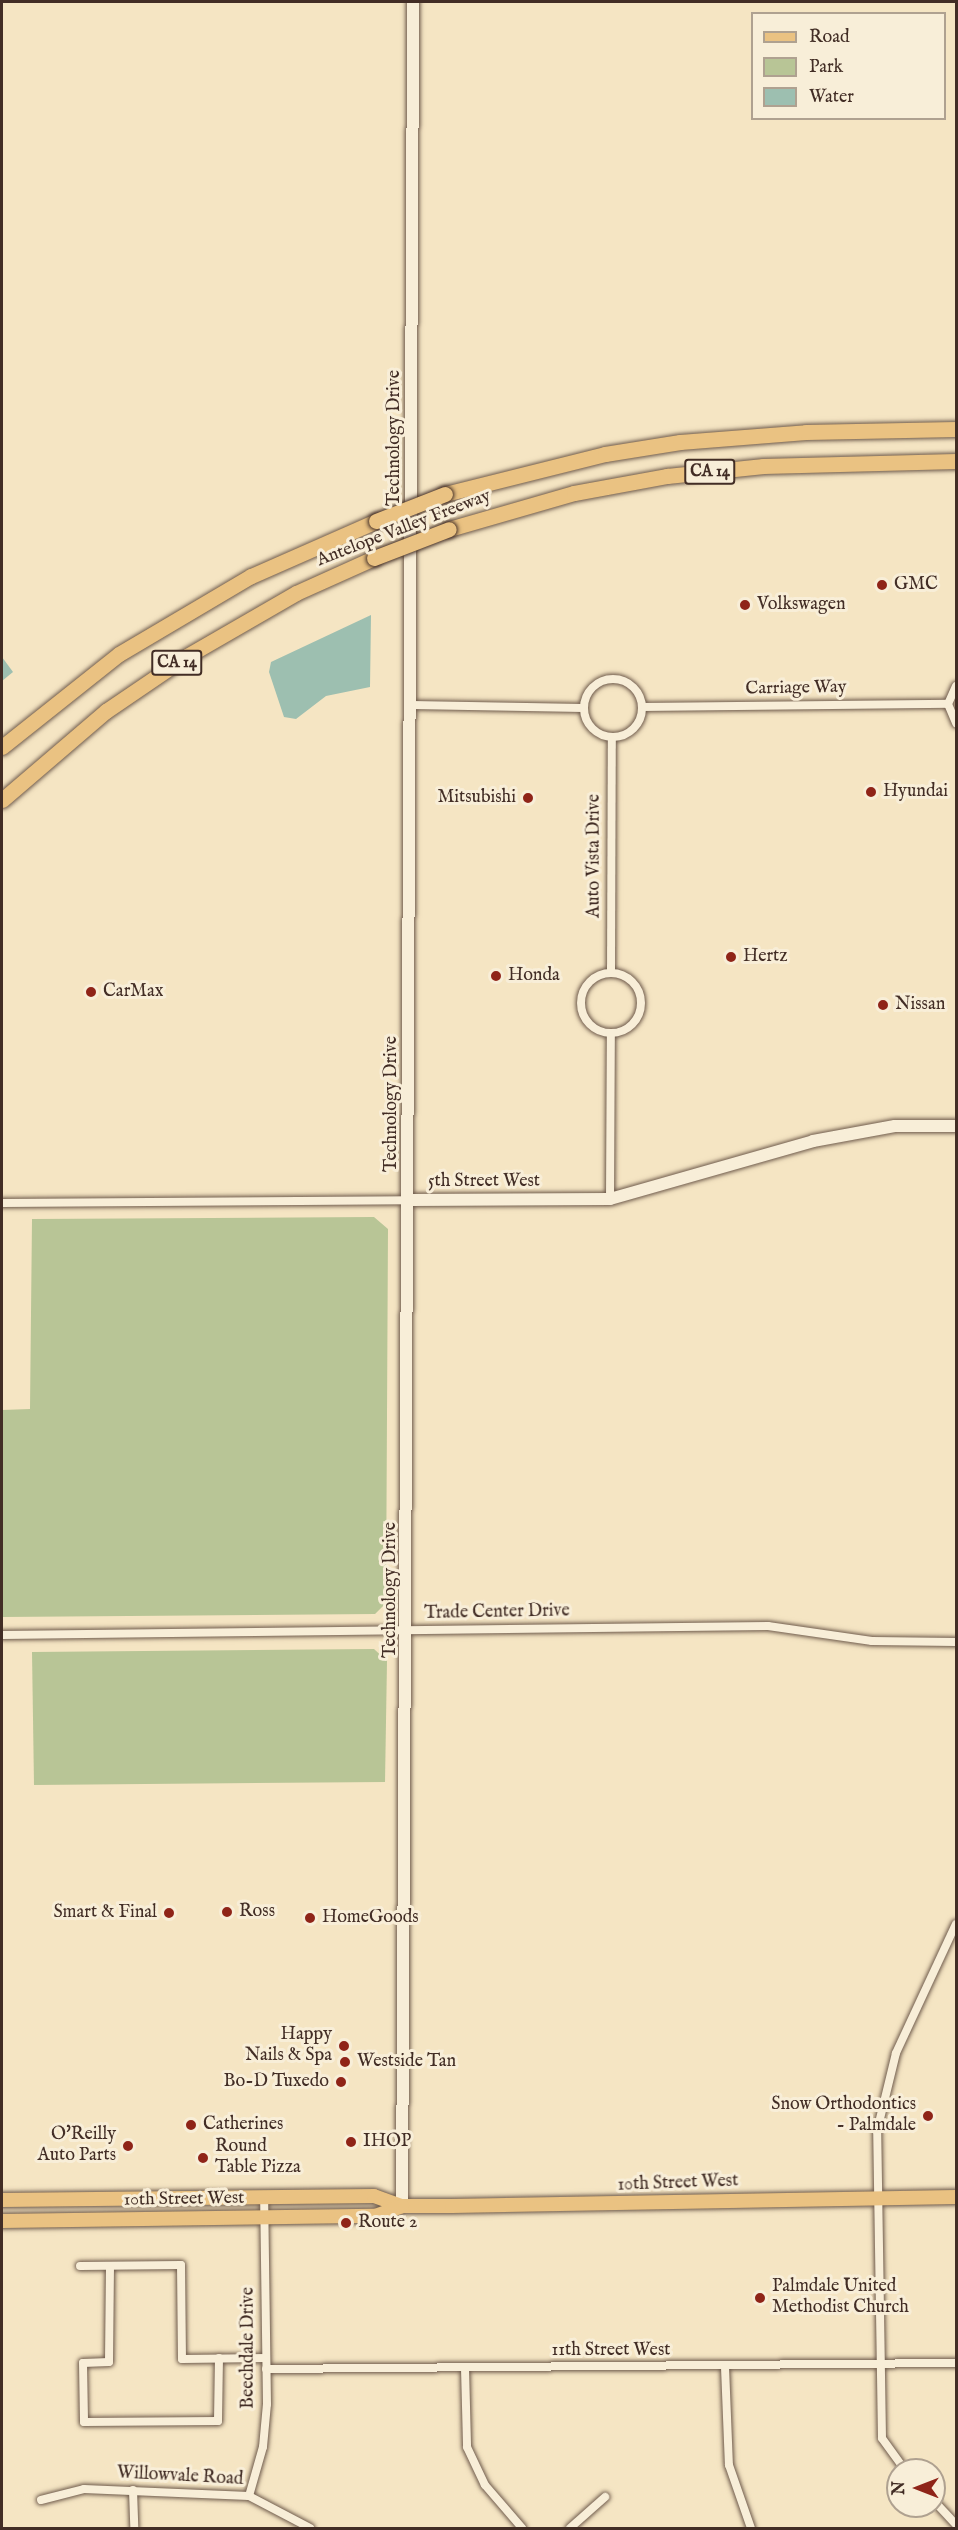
<!DOCTYPE html>
<html>
<head>
<meta charset="utf-8">
<style>
	body { margin:0 }
	#map { position:relative; width:958px; height:2530px; overflow:hidden; background:#f5e5c3; font-family:"IM FELL English",serif }
	div>[style] { position:absolute }
	.green>* { inset:0; background:#b8c596 }
	.water>* { inset:0; background:#9dbfb0 }
	.roads { filter:drop-shadow(0 0 2px #6f5b4c) drop-shadow(0 0 2px #6f5b4c) }
	.street>* { height:8px; margin:-4px; padding:0 4px; transform-origin:4px; border-radius:4px; background:#f8eed8 }
	.street>.ring { margin:-4px; padding:0; box-sizing:content-box; background:none; border:8px solid #f8eed8; border-radius:50% }
	.secondary>* { height:12px; margin:-6px; padding:0 6px; transform-origin:6px; border-radius:6px; background:#f8eed8 }
	.primary>* { height:14px; margin:-7px; padding:0 7px; transform-origin:7px; border-radius:7px; background:#eac282 }
	.highway>* { height:15px; margin:-7.5px; padding:0 7.5px; transform-origin:7.5px; border-radius:7.5px; background:#eac282 }
	.bridges { filter:drop-shadow(0 0 2px #422d25) drop-shadow(0 0 2px #422d25) }
	.highway-bridge>* { height:15px; margin:-7.5px; padding:0 7.5px; transform-origin:7.5px; border-radius:7.5px; background:#eac282 }
	.dots>* { width:16px; height:16px; translate:-50% -50%; box-sizing:border-box; border:3px solid #f8eed8; border-radius:50% }
	span { translate:-50% -50%; white-space:nowrap; text-align:center; line-height:1.15; -webkit-text-stroke:6px #f8eed8; paint-order:stroke }
	.shield-label span { padding:2px 4px; background:#f8eed8; border:2px solid; border-radius:4px; -webkit-text-stroke-width:0 }
	.shield-label { font-size:16px; color:#422d25; font-weight:700 }
	.street-label { font-size:18px; color:#422d25 }
	.poi-label { font-size:18px; color:#422d25 }
	.left { translate:0 -50%; text-align:left }
	.right { translate:-100% -50%; text-align:right }
	.frame { position:absolute; inset:0; border:3px solid #422d25; pointer-events:none }
	.legend { position:absolute; left:751px; top:12px; width:195px; height:108px; box-sizing:border-box; background:#f8eed8; border:2px solid #afa190; margin:0; padding:8px 10px; list-style:none; font-size:18px; color:#422d25 }
	.legend li { display:flex; align-items:center; gap:12px; height:30px }
	.legend b { width:30px; border:2px solid #afa190 }
	.north { position:absolute; left:886px; top:2458px; width:60px; height:60px; box-sizing:border-box; background:#f8eed8; border:2px solid #afa190; border-radius:50%; rotate:270deg; font-size:16px; font-weight:700; line-height:24px; text-align:center; color:#422d25 }
	.north::after { content:''; display:block; margin:auto; width:21px; height:27px; background:#8f2418; clip-path:polygon(50% 0,100% 100%,50% 72%,0 100%) }
</style>
</head>
<body>
<div id="map">
	<div class="green">
		<div style="clip-path:polygon(374px 1217px,388px 1229px,386px 1603px,375px 1614px,2px 1617px,2px 1410px,30px 1409px,32px 1219px)"></div>
		<div style="clip-path:polygon(374px 1649px,387px 1661px,385px 1782px,34px 1785px,32px 1652px)"></div>
	</div>
	<div class="water">
		<div style="clip-path:polygon(371px 615px,370px 687px,326px 696px,296px 719px,284px 717px,269px 672px,271px 662px)"></div>
		<div style="clip-path:polygon(2px 657px,13px 672px,2px 681px)"></div>
	</div>
	<div class="roads">
		<div class="street">
			<div class="ring" style="left:584px;top:679px;width:50px;height:50px"></div>
			<div style="left:956px;top:686px;width:20px;rotate:114deg"></div>
			<div style="left:948px;top:704px;width:21px;rotate:67deg"></div>
			<div style="left:412px;top:705px;width:171px;rotate:1deg"></div>
			<div style="left:645px;top:707px;width:303px;rotate:-0.6deg"></div>
			<div style="left:611px;top:973px;width:234px;rotate:-89.8deg"></div>
			<div class="ring" style="left:581px;top:973px;width:52px;height:52px"></div>
			<div style="left:610px;top:1199px;width:166px;rotate:-89.7deg"></div>
			<div style="left:2px;top:1203px;width:408px;rotate:-0.4deg"></div>
			<div style="left:2px;top:1635px;width:766px;rotate:-0.67deg"></div>
			<div style="left:768px;top:1626px;width:105px;rotate:8.2deg"></div>
			<div style="left:872px;top:1641px;width:84px;rotate:0.7deg"></div>
			<div style="left:80px;top:2266px;width:101px;rotate:-0.6deg"></div>
			<div style="left:181px;top:2265px;width:94px;rotate:89.4deg"></div>
			<div style="left:182px;top:2359px;width:84px;rotate:-0.7deg"></div>
			<div style="left:110px;top:2266px;width:96px;rotate:90.6deg"></div>
			<div style="left:109px;top:2362px;width:26px;rotate:178deg"></div>
			<div style="left:83px;top:2363px;width:59px;rotate:89deg"></div>
			<div style="left:84px;top:2422px;width:134px;rotate:-0.4deg"></div>
			<div style="left:218px;top:2421px;width:63px;rotate:-89.1deg"></div>
			<div style="left:725px;top:2367px;width:98px;rotate:87.7deg"></div>
			<div style="left:729px;top:2465px;width:67px;rotate:70.8deg"></div>
			<div style="left:465px;top:2368px;width:79px;rotate:88.5deg"></div>
			<div style="left:467px;top:2447px;width:42px;rotate:64.7deg"></div>
			<div style="left:485px;top:2485px;width:57px;rotate:49.3deg"></div>
			<div style="left:266px;top:2369px;width:690px;rotate:-0.5deg"></div>
			<div style="left:905px;top:2470px;width:39px;rotate:-126deg"></div>
			<div style="left:882px;top:2438px;width:307px;rotate:-90.9deg"></div>
			<div style="left:877px;top:2131px;width:80px;rotate:-76.3deg"></div>
			<div style="left:896px;top:2053px;width:142px;rotate:-65.1deg"></div>
			<div style="left:133px;top:2490px;width:38px;rotate:88deg"></div>
			<div style="left:249px;top:2496px;width:51px;rotate:-74.1deg"></div>
			<div style="left:263px;top:2447px;width:43px;rotate:-84.7deg"></div>
			<div style="left:267px;top:2404px;width:207px;rotate:-90.8deg"></div>
			<div style="left:41px;top:2500px;width:44px;rotate:-14.3deg"></div>
			<div style="left:84px;top:2489px;width:165px;rotate:2.4deg"></div>
			<div style="left:249px;top:2496px;width:69px;rotate:27.7deg"></div>
			<div style="left:934px;top:2501px;width:33px;rotate:47deg"></div>
			<div style="left:570px;top:2528px;width:47px;rotate:-41.5deg"></div>
		</div>
		<div class="secondary">
			<div style="left:410px;top:1200px;width:200px;rotate:-0.3deg"></div>
			<div style="left:610px;top:1199px;width:211px;rotate:-15.9deg"></div>
			<div style="left:813px;top:1141px;width:83px;rotate:-10.4deg"></div>
			<div style="left:895px;top:1126px;width:61px"></div>
			<div style="left:402px;top:2206px;width:2204px;rotate:-89.71deg"></div>
		</div>
		<div class="primary">
			<div style="left:2px;top:2200px;width:372px;rotate:-0.6deg"></div>
			<div style="left:374px;top:2196px;width:30px;rotate:20deg"></div>
			<div style="left:402px;top:2206px;width:50px"></div>
			<div style="left:452px;top:2206px;width:504px;rotate:-1.02deg"></div>
			<div style="left:2px;top:2221px;width:373px;rotate:-0.8deg"></div>
			<div style="left:375px;top:2216px;width:29px;rotate:-20deg"></div>
		</div>
		<div class="highway">
			<div style="left:445px;top:494px;width:165px;rotate:-14deg"></div>
			<div style="left:605px;top:454px;width:76px;rotate:-9.1deg"></div>
			<div style="left:680px;top:442px;width:126px;rotate:-4.5deg"></div>
			<div style="left:806px;top:432px;width:150px;rotate:-1.1deg"></div>
			<div style="left:449px;top:529px;width:130px;rotate:-16.1deg"></div>
			<div style="left:574px;top:493px;width:95px;rotate:-10.4deg"></div>
			<div style="left:667px;top:476px;width:97px;rotate:-5.9deg"></div>
			<div style="left:763px;top:466px;width:193px;rotate:-1.5deg"></div>
			<div style="left:2px;top:747px;width:149px;rotate:-38.5deg"></div>
			<div style="left:119px;top:654px;width:153px;rotate:-30.6deg"></div>
			<div style="left:251px;top:576px;width:137px;rotate:-23.7deg"></div>
			<div style="left:2px;top:800px;width:137px;rotate:-40.6deg"></div>
			<div style="left:106px;top:711px;width:98px;rotate:-34.2deg"></div>
			<div style="left:187px;top:656px;width:126px;rotate:-30deg"></div>
			<div style="left:296px;top:593px;width:85px;rotate:-24.2deg"></div>
		</div>
	</div>
	<div class="bridges">
		<div class="highway-bridge">
			<div style="left:376px;top:521px;width:74px;rotate:-21.4deg"></div>
			<div style="left:374px;top:558px;width:80px;rotate:-21.1deg"></div>
		</div>
	</div>
	<div class="dots">
		<div style="left:882px;top:585px;background:#8f2418"></div>
		<div style="left:745px;top:605px;background:#8f2418"></div>
		<div style="left:871px;top:792px;background:#8f2418"></div>
		<div style="left:528px;top:798px;background:#8f2418"></div>
		<div style="left:731px;top:957px;background:#8f2418"></div>
		<div style="left:496px;top:976px;background:#8f2418"></div>
		<div style="left:91px;top:992px;background:#8f2418"></div>
		<div style="left:883px;top:1005px;background:#8f2418"></div>
		<div style="left:227px;top:1912px;background:#8f2418"></div>
		<div style="left:169px;top:1913px;background:#8f2418"></div>
		<div style="left:310px;top:1918px;background:#8f2418"></div>
		<div style="left:344px;top:2046px;background:#8f2418"></div>
		<div style="left:345px;top:2062px;background:#8f2418"></div>
		<div style="left:341px;top:2082px;background:#8f2418"></div>
		<div style="left:928px;top:2116px;background:#8f2418"></div>
		<div style="left:191px;top:2125px;background:#8f2418"></div>
		<div style="left:351px;top:2142px;background:#8f2418"></div>
		<div style="left:128px;top:2146px;background:#8f2418"></div>
		<div style="left:203px;top:2158px;background:#8f2418"></div>
		<div style="left:346px;top:2223px;background:#8f2418"></div>
		<div style="left:760px;top:2298px;background:#8f2418"></div>
	</div>
	<div class="shield-label">
		<span style="left:710px;top:472px">CA 14</span>
		<span style="left:177px;top:663px">CA 14</span>
	</div>
	<div class="street-label">
		<span style="left:395px;top:438px;rotate:-90deg">Technology Drive</span>
		<span style="left:404px;top:529px;rotate:-21deg">Antelope Valley Freeway</span>
		<span style="left:796px;top:689px;rotate:-1deg">Carriage Way</span>
		<span style="left:595px;top:856px;rotate:-90deg">Auto Vista Drive</span>
		<span style="left:392px;top:1104px;rotate:-90deg">Technology Drive</span>
		<span style="left:484px;top:1182px">5th Street West</span>
		<span style="left:391px;top:1590px;rotate:-90deg">Technology Drive</span>
		<span style="left:497px;top:1613px;rotate:-1deg">Trade Center Drive</span>
		<span style="left:678px;top:2184px;rotate:-2deg">10th Street West</span>
		<span style="left:184px;top:2200px;rotate:-1deg">10th Street West</span>
		<span style="left:249px;top:2348px;rotate:-90deg">Beechdale Drive</span>
		<span style="left:611px;top:2351px">11th Street West</span>
		<span style="left:180px;top:2477px;rotate:3deg">Willowvale Road</span>
	</div>
	<div class="poi-label">
		<span class="left" style="left:894px;top:585px">GMC</span>
		<span class="left" style="left:757px;top:605px">Volkswagen</span>
		<span class="left" style="left:883px;top:792px">Hyundai</span>
		<span class="right" style="left:516px;top:798px">Mitsubishi</span>
		<span class="left" style="left:743px;top:957px">Hertz</span>
		<span class="left" style="left:508px;top:976px">Honda</span>
		<span class="left" style="left:103px;top:992px">CarMax</span>
		<span class="left" style="left:895px;top:1005px">Nissan</span>
		<span class="left" style="left:239px;top:1912px">Ross</span>
		<span class="right" style="left:157px;top:1913px">Smart &amp; Final</span>
		<span class="left" style="left:322px;top:1918px">HomeGoods</span>
		<span class="right" style="left:332px;top:2046px">Happy<br>Nails &amp; Spa</span>
		<span class="left" style="left:357px;top:2062px">Westside Tan</span>
		<span class="right" style="left:329px;top:2082px">Bo-D Tuxedo</span>
		<span class="right" style="left:916px;top:2116px">Snow Orthodontics<br>- Palmdale</span>
		<span class="left" style="left:203px;top:2125px">Catherines</span>
		<span class="right" style="left:116px;top:2146px">O'Reilly<br>Auto Parts</span>
		<span class="left" style="left:363px;top:2142px">IHOP</span>
		<span class="left" style="left:215px;top:2158px">Round<br>Table Pizza</span>
		<span class="left" style="left:358px;top:2223px">Route 2</span>
		<span class="left" style="left:772px;top:2298px">Palmdale United<br>Methodist Church</span>
	</div>
	<div class="frame"></div>
	<ul class="legend">
	<li><b style="height:8px;background:#eac282"></b>Road</li>
	<li><b style="height:16px;background:#b8c596"></b>Park</li>
	<li><b style="height:16px;background:#9dbfb0"></b>Water</li>
	</ul>
	<div class="north">N</div>
</div>
</body>
</html>
